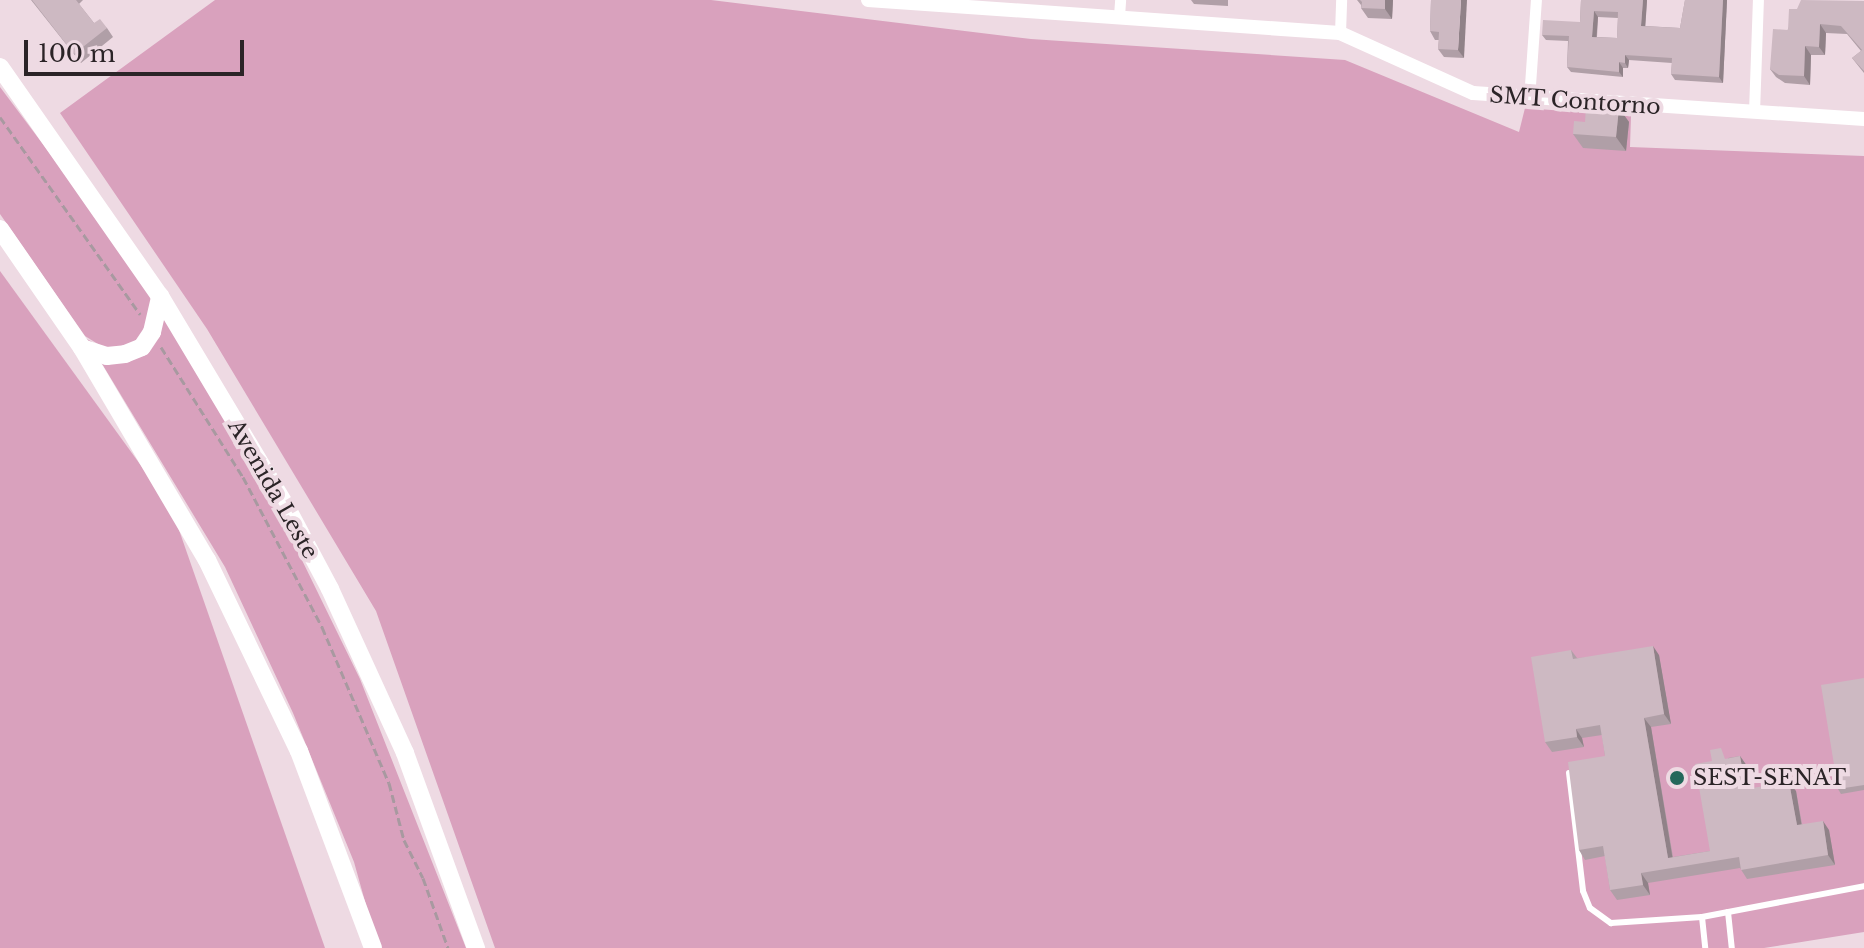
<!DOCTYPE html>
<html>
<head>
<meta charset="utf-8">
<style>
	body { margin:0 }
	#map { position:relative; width:1864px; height:948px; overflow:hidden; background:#eedae3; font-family:"Libre Baskerville",serif }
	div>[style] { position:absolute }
	.green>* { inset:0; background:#d9a1bd }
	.path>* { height:3px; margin-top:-1.5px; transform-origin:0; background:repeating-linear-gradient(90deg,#a899a0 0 8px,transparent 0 12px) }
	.service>* { height:6px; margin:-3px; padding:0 3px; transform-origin:3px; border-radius:3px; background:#fff }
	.minor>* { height:11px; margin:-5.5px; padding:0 5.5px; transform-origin:5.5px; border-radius:5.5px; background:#fff }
	.tertiary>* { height:14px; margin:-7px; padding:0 7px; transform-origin:7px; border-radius:7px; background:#fff }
	.primary>* { height:18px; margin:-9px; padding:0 9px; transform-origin:9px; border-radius:9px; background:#fff }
	.wall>* { inset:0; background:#b09fa7 }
	.shaded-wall>* { inset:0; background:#908288 }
	.building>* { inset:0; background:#cdb9c2 }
	.dots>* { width:22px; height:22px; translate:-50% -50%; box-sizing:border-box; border:4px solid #eedae3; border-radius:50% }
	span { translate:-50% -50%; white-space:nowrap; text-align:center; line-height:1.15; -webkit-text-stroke:8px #eedae3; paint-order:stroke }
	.street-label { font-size:22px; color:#2b2427 }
	.poi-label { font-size:22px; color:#2b2427 }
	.left { translate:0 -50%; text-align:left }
	.scale { position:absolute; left:24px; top:40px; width:220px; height:36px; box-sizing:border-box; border:4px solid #2b2427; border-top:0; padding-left:10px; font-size:24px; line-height:28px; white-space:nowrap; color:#2b2427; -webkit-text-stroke:6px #eedae3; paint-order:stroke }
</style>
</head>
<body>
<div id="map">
	<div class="green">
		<div style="clip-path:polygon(215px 0,711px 0,1031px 39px,1345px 60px,1519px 132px,1525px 108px,1631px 116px,1630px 147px,1864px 156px,1864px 932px,1764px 948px,495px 948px,376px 611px,207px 329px,60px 113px)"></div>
		<div style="clip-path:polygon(0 87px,159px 299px,151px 341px,106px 349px,85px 336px,0 214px)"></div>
		<div style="clip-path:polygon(0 271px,171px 507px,325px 948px,0 948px)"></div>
		<div style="clip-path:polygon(165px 314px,278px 511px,360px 679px,466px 948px,378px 948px,354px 862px,293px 713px,225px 567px,87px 339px,106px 350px,131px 353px)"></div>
	</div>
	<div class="path">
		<div style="left:0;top:117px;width:242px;rotate:54.6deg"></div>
		<div style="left:161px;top:347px;width:154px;rotate:57.8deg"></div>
		<div style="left:243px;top:477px;width:170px;rotate:62.2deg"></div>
		<div style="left:322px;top:627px;width:170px;rotate:66.8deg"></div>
		<div style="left:389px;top:783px;width:59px;rotate:75.3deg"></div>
		<div style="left:404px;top:840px;width:42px;rotate:63.4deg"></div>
		<div style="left:423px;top:878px;width:74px;rotate:70.3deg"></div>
	</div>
	<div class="service">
		<div style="left:1569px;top:773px;width:119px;rotate:83.2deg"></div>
		<div style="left:1583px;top:891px;width:18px;rotate:68deg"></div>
		<div style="left:1590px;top:908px;width:26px;rotate:36deg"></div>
		<div style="left:1611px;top:923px;width:91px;rotate:-3.8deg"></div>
		<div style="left:1702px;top:917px;width:165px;rotate:-10.8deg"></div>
		<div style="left:1728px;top:912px;width:36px;rotate:84deg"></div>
		<div style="left:1702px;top:917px;width:31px;rotate:84deg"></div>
	</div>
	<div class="minor">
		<div style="left:1119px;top:16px;width:16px;rotate:-86deg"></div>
		<div style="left:1340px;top:33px;width:33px;rotate:-88deg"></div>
		<div style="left:1529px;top:99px;width:99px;rotate:-86deg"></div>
		<div style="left:1754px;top:112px;width:112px;rotate:-88deg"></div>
	</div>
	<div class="tertiary">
		<div style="left:868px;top:0;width:473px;rotate:4deg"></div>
		<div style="left:1340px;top:33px;width:146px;rotate:24.3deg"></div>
		<div style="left:1473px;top:93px;width:392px;rotate:3.8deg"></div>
	</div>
	<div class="primary">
		<div style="left:0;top:67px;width:279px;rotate:55.1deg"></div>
		<div style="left:160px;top:296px;width:249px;rotate:59.1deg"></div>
		<div style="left:288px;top:510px;width:89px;rotate:62deg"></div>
		<div style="left:330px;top:589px;width:180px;rotate:65.4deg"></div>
		<div style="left:405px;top:753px;width:208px;rotate:70deg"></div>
		<div style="left:0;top:229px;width:145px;rotate:55.4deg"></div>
		<div style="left:82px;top:348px;width:246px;rotate:59.5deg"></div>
		<div style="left:207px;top:560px;width:212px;rotate:64.3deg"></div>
		<div style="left:299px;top:751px;width:210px;rotate:69.4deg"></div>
		<div style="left:82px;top:348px;width:26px;rotate:18deg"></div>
		<div style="left:107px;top:356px;width:18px;rotate:-6deg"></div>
		<div style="left:125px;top:354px;width:18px;rotate:-22deg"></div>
		<div style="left:142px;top:347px;width:18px;rotate:-56deg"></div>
		<div style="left:152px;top:332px;width:37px;rotate:-77deg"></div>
	</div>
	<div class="wall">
		<div style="clip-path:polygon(31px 0,83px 0,79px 4px,94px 23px,107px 28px,113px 37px,81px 63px)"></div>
		<div style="clip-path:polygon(1191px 0,1228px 0,1228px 6px,1194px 4px)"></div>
		<div style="clip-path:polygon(1357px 0,1393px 0,1392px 19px,1368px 18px,1361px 8px,1361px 5px)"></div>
		<div style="clip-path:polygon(1431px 0,1464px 58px,1444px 57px,1438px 49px,1439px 40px,1435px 40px,1430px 31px)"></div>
		<div style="clip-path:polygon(evenodd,1581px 0,1647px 0,1645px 26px,1680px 28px,1685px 0,1727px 0,1723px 83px,1675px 80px,1671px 74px,1672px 63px,1629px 60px,1628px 68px,1623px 68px,1623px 77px,1571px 72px,1567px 67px,1568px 41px,1546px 40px,1542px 35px,1580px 22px,1581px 0,1598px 17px,1618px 18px,1617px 38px,1597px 37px,1598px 17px)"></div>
		<div style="clip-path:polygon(1864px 1px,1864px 73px,1852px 58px,1861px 51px,1847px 34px,1826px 33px,1825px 55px,1811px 55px,1810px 85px,1785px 83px,1776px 77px,1770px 69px,1797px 9px)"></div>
		<div style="clip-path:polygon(1619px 108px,1629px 122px,1626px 151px,1583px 148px,1573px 134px)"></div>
		<div style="clip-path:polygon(1571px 650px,1577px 658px,1659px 655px,1671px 724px,1651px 727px,1673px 857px,1710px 851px,1728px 758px,1740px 756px,1747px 766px,1751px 788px,1796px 791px,1802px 824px,1829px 830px,1835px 865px,1747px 879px,1740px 868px,1648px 883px,1650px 895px,1617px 900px,1610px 890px,1605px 856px,1585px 860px,1579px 850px,1605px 756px,1602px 735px,1582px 738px,1584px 747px,1552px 752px,1545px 742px)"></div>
		<div style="clip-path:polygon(1864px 678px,1864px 790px,1841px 794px,1838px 789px)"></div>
	</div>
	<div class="shaded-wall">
		<div style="clip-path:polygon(1385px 0,1393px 0,1392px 19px,1385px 9px)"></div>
		<div style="clip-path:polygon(1461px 0,1467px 0,1464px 58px,1458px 50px)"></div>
		<div style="clip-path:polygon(1643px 0,1647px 0,1645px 31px,1641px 26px)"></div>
		<div style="clip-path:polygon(1723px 0,1727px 0,1723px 83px,1719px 77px)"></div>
		<div style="clip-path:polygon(1594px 11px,1598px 17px,1596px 42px,1592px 37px)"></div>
		<div style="clip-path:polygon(1820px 24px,1826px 33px,1825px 55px,1819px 47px)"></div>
		<div style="clip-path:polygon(1805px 46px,1811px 55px,1810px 85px,1804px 76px)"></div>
		<div style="clip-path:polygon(1625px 55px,1629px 60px,1628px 68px,1625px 63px)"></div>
		<div style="clip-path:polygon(1619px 62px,1623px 68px,1623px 77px,1619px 72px)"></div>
		<div style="clip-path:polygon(1619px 108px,1629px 122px,1626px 151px,1616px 137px)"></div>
		<div style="clip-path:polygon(1653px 646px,1659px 655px,1671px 724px,1664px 714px)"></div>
		<div style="clip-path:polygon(1644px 718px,1651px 727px,1674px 867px,1668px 858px)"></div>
		<div style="clip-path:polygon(1576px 729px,1582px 738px,1584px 747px,1577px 737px)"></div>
		<div style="clip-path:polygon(1740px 756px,1747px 766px,1752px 798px,1746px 789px)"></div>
		<div style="clip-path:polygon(1789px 782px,1796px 791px,1803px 834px,1797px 825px)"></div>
		<div style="clip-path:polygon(1823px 821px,1829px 830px,1835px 865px,1828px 855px)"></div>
		<div style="clip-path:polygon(1641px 873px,1648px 883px,1650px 895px,1643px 885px)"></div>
	</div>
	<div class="building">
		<div style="clip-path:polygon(32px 0,76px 0,94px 23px,100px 19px,107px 28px,74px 54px)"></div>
		<div style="clip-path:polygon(1360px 0,1385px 0,1385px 9px,1361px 8px,1362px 2px)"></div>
		<div style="clip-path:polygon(1431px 0,1461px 0,1458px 50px,1438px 49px,1439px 32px,1430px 31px)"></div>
		<div style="clip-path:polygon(evenodd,1581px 0,1643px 0,1641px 26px,1680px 28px,1685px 0,1723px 0,1719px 77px,1671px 74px,1672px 58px,1625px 55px,1625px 63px,1619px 62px,1619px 72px,1567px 67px,1569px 36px,1542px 35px,1543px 20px,1580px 22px,1581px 0,1594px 11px,1618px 12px,1617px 38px,1592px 37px,1594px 11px)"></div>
		<div style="clip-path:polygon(1801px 0,1864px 1px,1864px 71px,1852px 58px,1862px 50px,1841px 26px,1820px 24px,1819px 47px,1805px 46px,1804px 76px,1779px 75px,1770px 69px,1773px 29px,1788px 30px,1789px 9px,1797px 9px)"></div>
		<div style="clip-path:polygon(1586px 106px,1619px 108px,1616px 137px,1573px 134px,1574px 121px,1585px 122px)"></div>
		<div style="clip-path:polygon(1653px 646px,1664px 714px,1644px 718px,1668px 858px,1710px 851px,1695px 764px,1712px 761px,1710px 750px,1721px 748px,1725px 759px,1740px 756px,1746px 789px,1789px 782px,1797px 825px,1823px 821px,1828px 855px,1741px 870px,1739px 857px,1641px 873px,1643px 885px,1610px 890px,1603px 846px,1579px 850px,1568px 762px,1605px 756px,1600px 725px,1576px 729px,1577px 737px,1545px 742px,1531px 657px,1571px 650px,1573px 659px)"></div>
		<div style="clip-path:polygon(1864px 678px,1864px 785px,1838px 789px,1821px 685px)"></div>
	</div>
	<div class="dots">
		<div style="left:1677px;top:778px;background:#24685b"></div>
	</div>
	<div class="street-label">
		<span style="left:1575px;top:101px;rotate:4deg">SMT Contorno</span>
		<span style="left:273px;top:489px;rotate:60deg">Avenida Leste</span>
	</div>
	<div class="poi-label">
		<span class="left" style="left:1693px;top:778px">SEST-SENAT</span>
	</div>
	<div class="scale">100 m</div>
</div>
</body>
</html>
